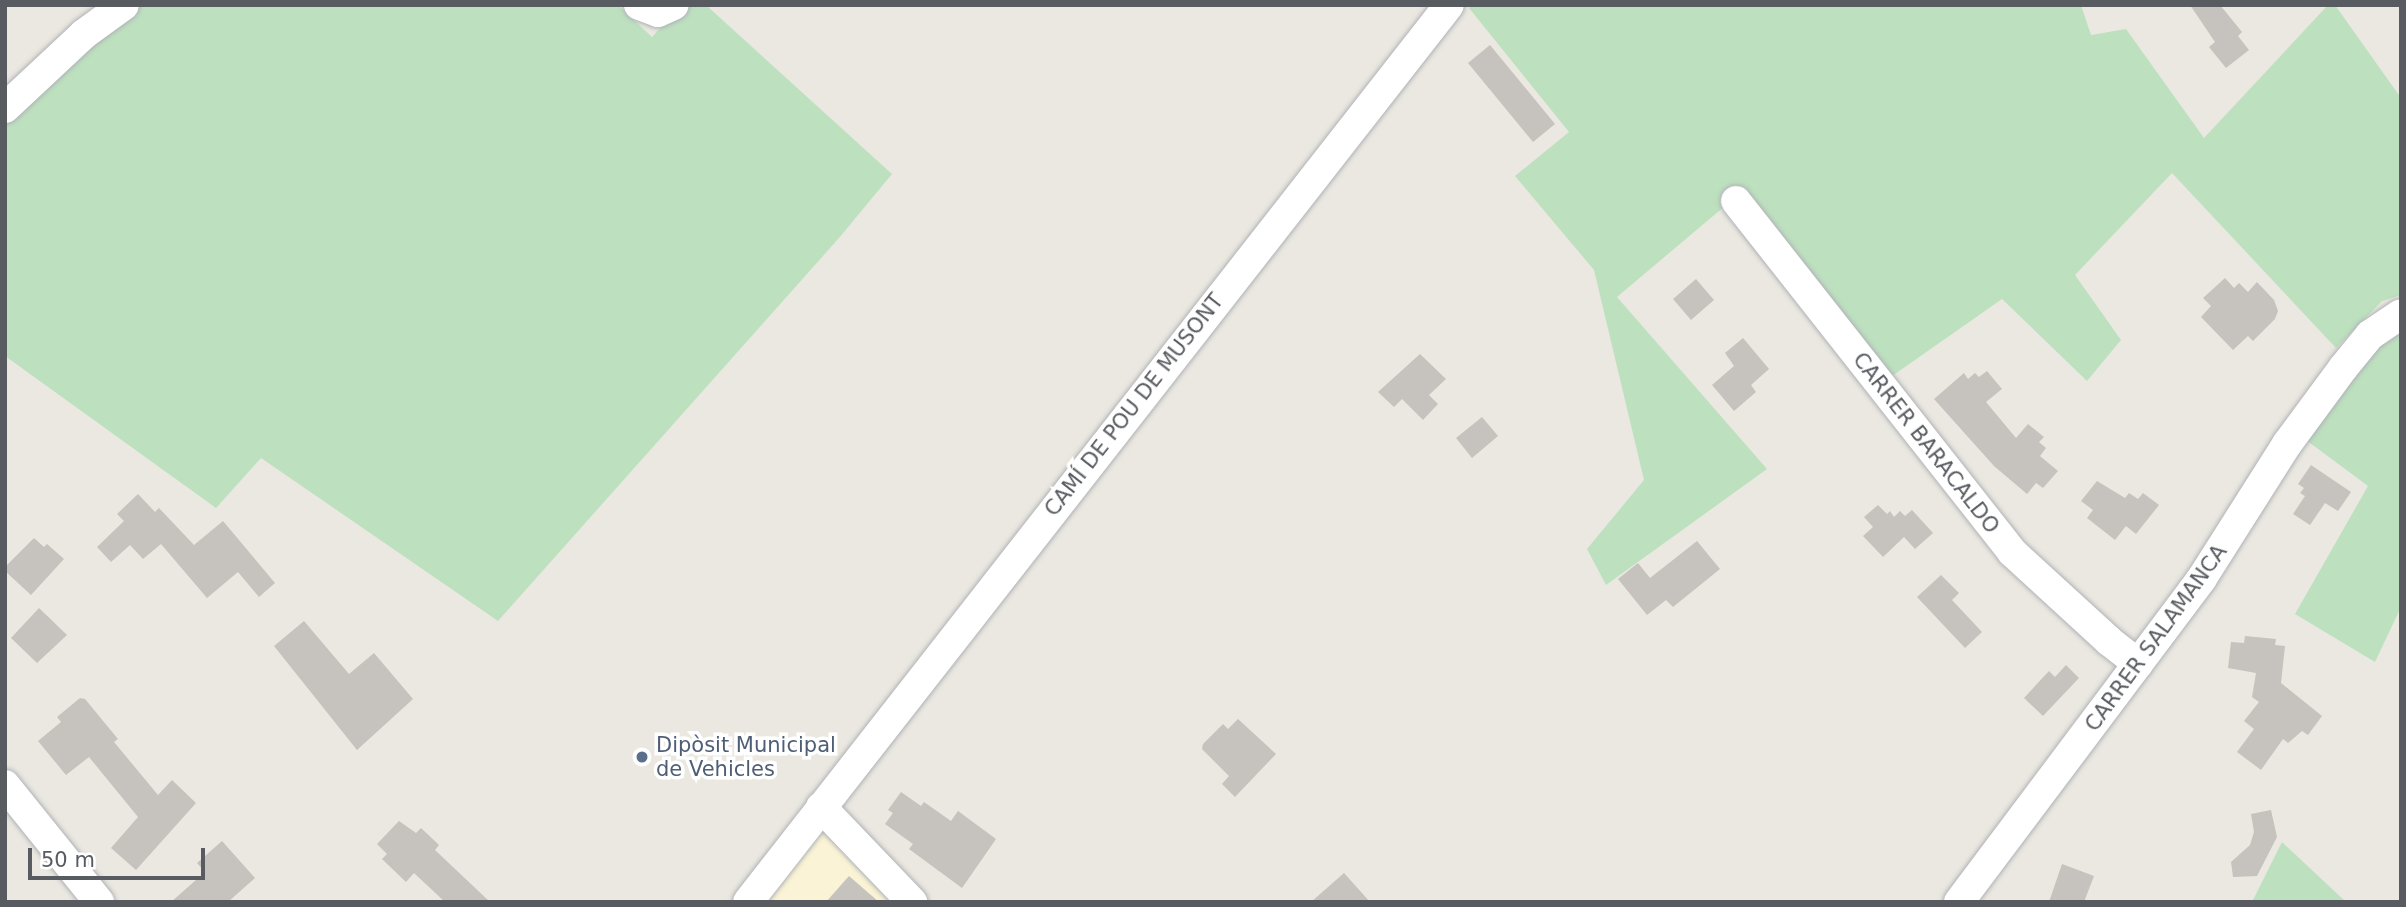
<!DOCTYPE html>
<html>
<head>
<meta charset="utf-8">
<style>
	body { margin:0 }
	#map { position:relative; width:2406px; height:907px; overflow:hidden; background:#eae8e0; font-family:"DejaVu Sans",sans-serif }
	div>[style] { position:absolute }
	.commercial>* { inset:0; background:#faf3d5 }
	.green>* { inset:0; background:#bde1bf }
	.building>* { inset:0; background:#c6c2bd }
	.roads { filter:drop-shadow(0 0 2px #b0b2b7) drop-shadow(0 0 2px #b0b2b7) }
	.minor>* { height:30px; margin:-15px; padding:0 15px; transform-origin:15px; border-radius:15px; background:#fff }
	.dots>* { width:19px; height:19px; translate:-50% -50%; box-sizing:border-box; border:4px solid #fff; border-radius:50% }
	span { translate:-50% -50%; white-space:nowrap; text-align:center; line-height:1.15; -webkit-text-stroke:7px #fff; paint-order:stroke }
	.street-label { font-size:21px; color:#585b60 }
	.service-label { font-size:21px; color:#4e5e75 }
	.left { translate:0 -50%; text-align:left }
	.frame { position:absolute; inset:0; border:7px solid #585b60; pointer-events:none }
	.scale { position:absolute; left:28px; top:848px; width:177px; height:32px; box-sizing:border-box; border:4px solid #585b60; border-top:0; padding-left:9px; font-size:21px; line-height:24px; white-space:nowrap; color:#585b60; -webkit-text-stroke:5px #fff; paint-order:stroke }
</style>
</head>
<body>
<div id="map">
	<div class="commercial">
		<div style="clip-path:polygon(822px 830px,890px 902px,768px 902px)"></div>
	</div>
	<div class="green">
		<div style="clip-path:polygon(140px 5px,618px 5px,652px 37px,681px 5px,706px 5px,892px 174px,839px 238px,498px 621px,261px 458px,216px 508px,5px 356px,5px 117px,112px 23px)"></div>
		<div style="clip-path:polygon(1471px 5px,2081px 5px,2091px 35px,2126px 29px,2204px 138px,2328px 5px,2335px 5px,2401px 98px,2401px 295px,2382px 301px,2336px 348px,2172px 173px,2075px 275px,2121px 340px,2087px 381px,2002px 299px,1885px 381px,1738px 195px,1617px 297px,1767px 469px,1606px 585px,1587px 549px,1644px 480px,1594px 270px,1515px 176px,1569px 132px,1469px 8px)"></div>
		<div style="clip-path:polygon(2401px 329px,2401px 607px,2375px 662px,2295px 614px,2368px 486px,2306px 440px,2386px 335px)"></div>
		<div style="clip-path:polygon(2282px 842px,2346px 902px,2252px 902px)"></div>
	</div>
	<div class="building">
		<div style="clip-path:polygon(2190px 5px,2220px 5px,2242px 32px,2238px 36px,2249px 50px,2226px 68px,2209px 47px,2215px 42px)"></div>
		<div style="clip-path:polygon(1490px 45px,1555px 124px,1533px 142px,1468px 63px)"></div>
		<div style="clip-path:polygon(2225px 278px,2234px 288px,2239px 283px,2248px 292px,2257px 282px,2274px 300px,2278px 311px,2275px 319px,2253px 341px,2248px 336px,2233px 350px,2201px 317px,2211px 306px,2203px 298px)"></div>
		<div style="clip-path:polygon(1696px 279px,1714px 300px,1691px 320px,1673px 299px)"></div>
		<div style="clip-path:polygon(1743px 338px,1769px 369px,1751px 385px,1756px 392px,1734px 411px,1712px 385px,1734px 366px,1725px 353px)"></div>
		<div style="clip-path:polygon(1420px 354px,1446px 379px,1429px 395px,1438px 404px,1423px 420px,1402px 399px,1394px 407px,1378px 392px)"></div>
		<div style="clip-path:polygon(1987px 371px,2002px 389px,1986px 402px,2016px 438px,2028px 424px,2044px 437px,2039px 442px,2046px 448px,2040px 456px,2058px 471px,2043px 488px,2036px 483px,2027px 494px,1994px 466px,1934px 399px,1964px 373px,1968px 379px,1975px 373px,1979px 377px)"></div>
		<div style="clip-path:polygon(1482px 417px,1498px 436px,1472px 458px,1456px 438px)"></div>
		<div style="clip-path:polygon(2311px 465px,2351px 492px,2338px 511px,2325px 503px,2310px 525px,2293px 514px,2305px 496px,2300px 493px,2304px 488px,2298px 484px)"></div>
		<div style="clip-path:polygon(2097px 481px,2125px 498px,2129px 493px,2138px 499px,2143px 493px,2159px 505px,2136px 534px,2126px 526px,2115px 540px,2087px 518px,2093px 510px,2081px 501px)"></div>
		<div style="clip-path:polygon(138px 494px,155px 512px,159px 508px,194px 545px,223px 521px,275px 583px,259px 597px,238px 572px,207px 598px,161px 544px,143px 559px,130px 545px,111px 562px,97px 547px,124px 521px,117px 514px)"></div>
		<div style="clip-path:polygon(1878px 505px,1887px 514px,1890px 511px,1894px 517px,1900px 511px,1905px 516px,1912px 510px,1933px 533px,1915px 549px,1904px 537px,1883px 557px,1863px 536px,1873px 527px,1864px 517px)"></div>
		<div style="clip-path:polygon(34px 538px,44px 547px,47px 544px,64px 559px,31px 595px,5px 571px,5px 567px)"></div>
		<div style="clip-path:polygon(1697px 541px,1720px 569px,1673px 607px,1666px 600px,1647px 615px,1618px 579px,1638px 563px,1650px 578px)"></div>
		<div style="clip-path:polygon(1941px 575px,1959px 593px,1952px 600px,1982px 632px,1965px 648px,1917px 597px)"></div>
		<div style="clip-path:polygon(39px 608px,67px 635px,37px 663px,11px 638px)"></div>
		<div style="clip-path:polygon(304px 621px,349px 674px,374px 653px,413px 699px,357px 750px,274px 646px)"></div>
		<div style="clip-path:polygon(2245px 636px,2276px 639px,2275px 645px,2285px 646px,2281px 683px,2322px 716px,2308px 735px,2302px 731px,2288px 743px,2283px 739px,2261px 770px,2237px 752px,2254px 729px,2244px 721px,2259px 702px,2252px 697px,2256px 673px,2228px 668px,2231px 642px,2244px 643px)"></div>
		<div style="clip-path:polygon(2066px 665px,2079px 678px,2043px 716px,2024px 698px,2049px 671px,2055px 677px)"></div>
		<div style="clip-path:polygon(80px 698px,85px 699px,118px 739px,114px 742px,158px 795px,172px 780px,196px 803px,136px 870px,111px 848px,138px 817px,89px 757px,66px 775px,38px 741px,61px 722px,57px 717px)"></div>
		<div style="clip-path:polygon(1238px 719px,1276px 754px,1235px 797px,1222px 784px,1229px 776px,1202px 749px,1203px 744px,1223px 724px,1228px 729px)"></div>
		<div style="clip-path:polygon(901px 792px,921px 806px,924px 802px,951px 821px,958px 811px,996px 839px,962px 888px,909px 849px,913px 844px,885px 824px,893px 813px,888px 810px)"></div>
		<div style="clip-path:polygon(2271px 810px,2277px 837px,2257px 876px,2233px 877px,2231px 862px,2250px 845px,2254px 832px,2251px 814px)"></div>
		<div style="clip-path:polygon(399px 821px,416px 833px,421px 828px,439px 845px,435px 850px,490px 902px,445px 902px,414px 873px,406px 882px,382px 859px,387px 854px,377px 844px)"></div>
		<div style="clip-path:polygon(222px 841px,255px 878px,228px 902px,171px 902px,205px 872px,197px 863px)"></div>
		<div style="clip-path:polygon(2062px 864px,2094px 876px,2084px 902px,2049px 902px)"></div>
		<div style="clip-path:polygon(1344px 873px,1370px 902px,1311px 902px)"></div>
		<div style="clip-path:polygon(849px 876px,879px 902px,826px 902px)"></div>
	</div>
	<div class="roads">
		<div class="minor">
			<div style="left:639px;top:5px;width:20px;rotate:20deg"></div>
			<div style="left:658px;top:12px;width:17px;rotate:-24deg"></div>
			<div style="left:5px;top:108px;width:108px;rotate:-43.1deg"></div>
			<div style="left:84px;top:34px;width:49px;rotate:-35.9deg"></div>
			<div style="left:1736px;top:201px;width:447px;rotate:51.8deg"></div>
			<div style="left:2012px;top:552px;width:132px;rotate:42.5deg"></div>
			<div style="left:2109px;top:641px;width:37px;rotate:38deg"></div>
			<div style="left:5px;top:785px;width:150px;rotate:51.2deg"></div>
			<div style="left:821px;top:807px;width:132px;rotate:46.2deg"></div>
			<div style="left:748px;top:902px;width:1138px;rotate:-51.99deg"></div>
			<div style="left:1959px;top:902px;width:405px;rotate:-53.1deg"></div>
			<div style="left:2202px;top:578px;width:159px;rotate:-57.6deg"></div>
			<div style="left:2287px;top:444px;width:94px;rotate:-53.6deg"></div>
			<div style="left:2343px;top:368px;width:43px;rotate:-50.7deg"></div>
			<div style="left:2370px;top:335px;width:37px;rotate:-34deg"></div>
		</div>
	</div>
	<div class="dots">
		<div style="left:642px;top:757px;background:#5c6f8a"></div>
	</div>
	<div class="street-label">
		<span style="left:1134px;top:405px;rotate:-52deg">CAMÍ DE POU DE MUSONT</span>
		<span style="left:1926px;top:443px;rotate:52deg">CARRER BARACALDO</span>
		<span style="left:2156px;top:638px;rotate:-54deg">CARRER SALAMANCA</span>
	</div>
	<div class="service-label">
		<span class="left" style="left:656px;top:757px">Dipòsit Municipal<br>de Vehicles</span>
	</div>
	<div class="frame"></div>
	<div class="scale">50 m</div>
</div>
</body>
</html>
